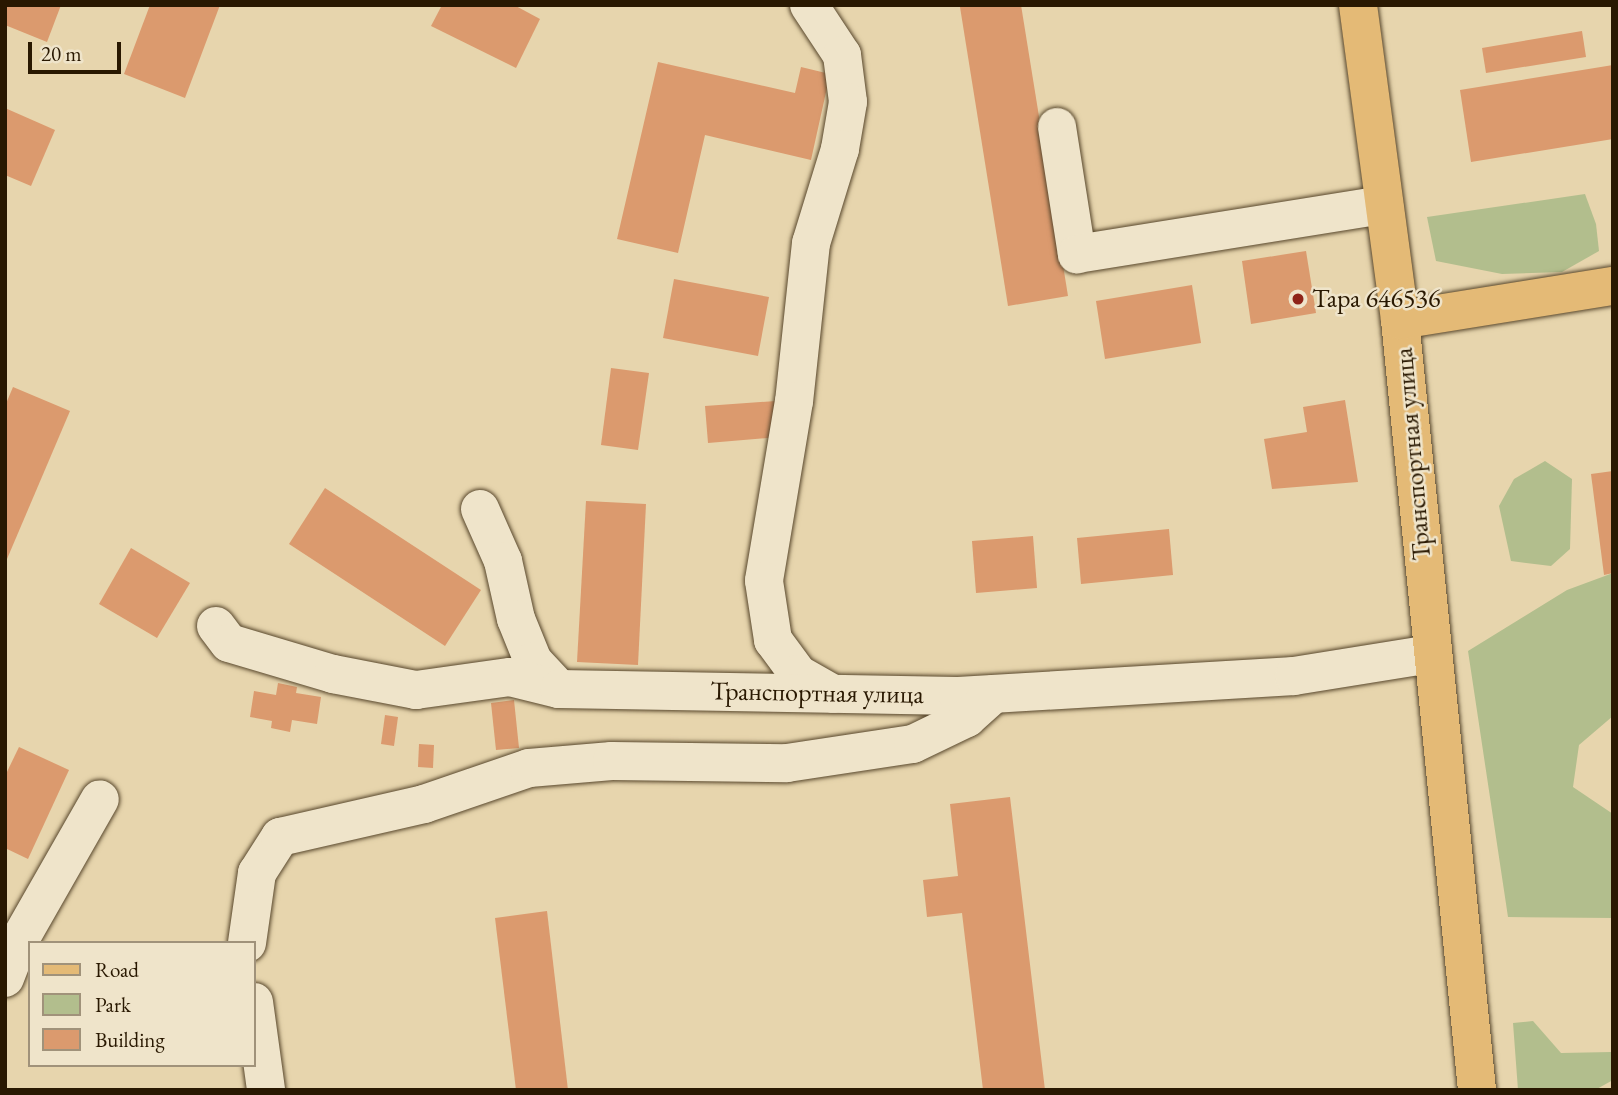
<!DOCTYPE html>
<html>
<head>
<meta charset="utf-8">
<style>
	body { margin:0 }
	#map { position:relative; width:1618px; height:1095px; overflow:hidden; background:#e7d5ad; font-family:"EB Garamond",serif }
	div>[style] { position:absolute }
	.green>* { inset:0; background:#b2be8d }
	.building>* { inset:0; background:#db9a6e }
	.roads { filter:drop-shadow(0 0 2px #58472c) drop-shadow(0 0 2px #58472c) }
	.minor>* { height:38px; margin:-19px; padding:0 19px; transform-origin:19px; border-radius:19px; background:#efe4ca }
	.major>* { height:38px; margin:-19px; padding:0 19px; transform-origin:19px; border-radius:19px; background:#e4ba76 }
	.dots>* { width:19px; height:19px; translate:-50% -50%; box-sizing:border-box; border:4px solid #efe4ca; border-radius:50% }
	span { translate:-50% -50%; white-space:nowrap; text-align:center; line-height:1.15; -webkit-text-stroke:5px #efe4ca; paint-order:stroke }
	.poi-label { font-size:26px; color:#291801 }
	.left { translate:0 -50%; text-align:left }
	.street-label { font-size:26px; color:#291801 }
	.frame { position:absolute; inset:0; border:7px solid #291801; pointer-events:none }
	.legend { position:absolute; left:28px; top:941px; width:228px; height:126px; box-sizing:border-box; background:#efe4ca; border:2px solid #a0927a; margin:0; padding:9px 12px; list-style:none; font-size:21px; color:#291801 }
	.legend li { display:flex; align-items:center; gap:14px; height:35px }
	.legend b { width:35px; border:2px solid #a0927a }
	.scale { position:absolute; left:28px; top:42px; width:93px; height:32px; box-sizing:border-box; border:4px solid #291801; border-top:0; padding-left:9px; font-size:21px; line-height:24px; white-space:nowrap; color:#291801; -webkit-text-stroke:5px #efe4ca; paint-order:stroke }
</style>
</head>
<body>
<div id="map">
	<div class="green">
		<div style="clip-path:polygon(1585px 194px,1596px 224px,1599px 251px,1562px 272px,1502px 274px,1436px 261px,1427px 217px)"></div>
		<div style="clip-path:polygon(1545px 461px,1572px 479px,1570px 549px,1551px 566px,1511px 561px,1499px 506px,1514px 479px)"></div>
		<div style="clip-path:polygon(1613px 573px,1613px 716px,1579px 745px,1573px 787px,1613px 814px,1613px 918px,1508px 917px,1468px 651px,1567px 590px)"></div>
		<div style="clip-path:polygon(1533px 1021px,1561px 1053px,1611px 1052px,1613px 1080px,1595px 1090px,1518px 1090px,1513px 1023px)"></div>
	</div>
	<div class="building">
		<div style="clip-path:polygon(5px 5px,61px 5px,47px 42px,5px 25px)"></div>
		<div style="clip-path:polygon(150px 5px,220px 5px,185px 98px,124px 74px)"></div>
		<div style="clip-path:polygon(442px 5px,514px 5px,540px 19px,516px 68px,431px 26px)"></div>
		<div style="clip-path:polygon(970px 5px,1021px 5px,1068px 296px,1008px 306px,960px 7px)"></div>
		<div style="clip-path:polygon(1582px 31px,1586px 57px,1486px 73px,1482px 48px)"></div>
		<div style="clip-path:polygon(658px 62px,795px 93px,801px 67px,830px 74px,811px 160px,705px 135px,678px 253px,617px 239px)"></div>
		<div style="clip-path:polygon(1613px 65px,1613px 139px,1471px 162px,1460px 90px)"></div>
		<div style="clip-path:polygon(5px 108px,55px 130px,31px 186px,5px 175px)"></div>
		<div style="clip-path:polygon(1306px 251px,1316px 313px,1251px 324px,1242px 261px)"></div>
		<div style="clip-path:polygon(674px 279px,769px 297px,758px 356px,663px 338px)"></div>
		<div style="clip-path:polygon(1192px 285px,1201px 343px,1105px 359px,1096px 301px)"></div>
		<div style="clip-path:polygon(611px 368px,649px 373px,638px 450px,601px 445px)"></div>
		<div style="clip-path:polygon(13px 387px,70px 411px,7px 559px,5px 406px)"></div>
		<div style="clip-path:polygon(1345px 400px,1358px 482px,1272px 489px,1264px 439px,1307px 432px,1303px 407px)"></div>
		<div style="clip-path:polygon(776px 401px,779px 437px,708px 443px,705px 406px)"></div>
		<div style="clip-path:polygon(1613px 471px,1613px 573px,1604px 575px,1591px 474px)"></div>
		<div style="clip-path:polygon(325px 488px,481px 590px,445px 646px,289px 544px)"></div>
		<div style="clip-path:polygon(586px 501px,646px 504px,638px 665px,577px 662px)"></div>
		<div style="clip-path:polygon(1169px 529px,1173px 575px,1081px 584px,1077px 538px)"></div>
		<div style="clip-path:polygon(1033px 536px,1037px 588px,976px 593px,972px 541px)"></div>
		<div style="clip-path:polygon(131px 548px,190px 583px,157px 638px,99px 604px)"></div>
		<div style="clip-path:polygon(278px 683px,297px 687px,296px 693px,321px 697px,317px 724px,292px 720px,290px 732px,271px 728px,272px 721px,250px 717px,254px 691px,276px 695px)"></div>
		<div style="clip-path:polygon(514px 700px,519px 748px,496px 750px,491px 703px)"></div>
		<div style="clip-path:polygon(385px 715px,398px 717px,394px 746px,381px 744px)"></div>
		<div style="clip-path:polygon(419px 744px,434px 745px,433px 768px,418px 767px)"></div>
		<div style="clip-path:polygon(19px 747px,69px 770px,28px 859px,5px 848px,5px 776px)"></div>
		<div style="clip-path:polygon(1010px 797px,1045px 1090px,983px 1090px,962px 913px,927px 917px,923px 880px,958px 876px,950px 804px)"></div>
		<div style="clip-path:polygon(547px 911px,568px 1090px,516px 1090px,495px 918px)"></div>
	</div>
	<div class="roads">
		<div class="minor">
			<div style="left:809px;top:5px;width:60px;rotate:56.6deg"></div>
			<div style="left:842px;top:55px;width:47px;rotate:82.7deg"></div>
			<div style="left:848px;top:102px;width:48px;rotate:99.7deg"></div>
			<div style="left:840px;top:149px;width:98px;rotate:107.1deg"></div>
			<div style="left:811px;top:243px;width:159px;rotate:96.1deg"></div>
			<div style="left:794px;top:401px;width:182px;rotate:99.5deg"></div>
			<div style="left:764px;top:581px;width:60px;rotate:81.3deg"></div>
			<div style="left:773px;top:640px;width:42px;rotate:53.7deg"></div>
			<div style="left:798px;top:674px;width:40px;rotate:29.7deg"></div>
			<div style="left:1057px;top:127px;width:129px;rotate:81.1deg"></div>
			<div style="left:1077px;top:254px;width:311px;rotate:-9.1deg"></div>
			<div style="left:480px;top:509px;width:57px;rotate:66.1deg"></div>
			<div style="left:503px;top:561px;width:59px;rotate:77.4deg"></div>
			<div style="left:516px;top:619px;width:45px;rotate:68deg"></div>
			<div style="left:533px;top:661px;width:38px;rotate:47deg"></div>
			<div style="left:216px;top:626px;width:21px;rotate:53deg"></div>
			<div style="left:229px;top:643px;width:109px;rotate:16.6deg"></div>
			<div style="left:333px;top:674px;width:85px;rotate:10.9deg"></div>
			<div style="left:416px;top:690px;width:95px;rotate:-7.9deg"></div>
			<div style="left:510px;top:677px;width:50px;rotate:13.8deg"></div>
			<div style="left:559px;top:689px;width:399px;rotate:1deg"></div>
			<div style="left:958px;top:696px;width:337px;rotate:-3.4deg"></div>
			<div style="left:1294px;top:676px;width:140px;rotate:-9.1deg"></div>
			<div style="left:247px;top:943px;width:71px;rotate:-81.9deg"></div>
			<div style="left:257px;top:873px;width:43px;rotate:-57.4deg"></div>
			<div style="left:280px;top:837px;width:148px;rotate:-12.9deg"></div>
			<div style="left:424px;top:804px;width:111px;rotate:-18.9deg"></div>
			<div style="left:529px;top:768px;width:83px;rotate:-4.8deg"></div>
			<div style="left:612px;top:761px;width:175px;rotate:0.7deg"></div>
			<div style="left:787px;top:763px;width:127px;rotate:-8.6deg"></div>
			<div style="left:913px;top:744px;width:60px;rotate:-25.7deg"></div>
			<div style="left:967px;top:718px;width:36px;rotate:-42deg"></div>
			<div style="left:5px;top:978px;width:40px;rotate:-69deg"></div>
			<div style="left:19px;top:941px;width:163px;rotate:-60.3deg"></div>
			<div style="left:254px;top:1002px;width:89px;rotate:82.2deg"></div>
		</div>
		<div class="major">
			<div style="left:1358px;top:5px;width:318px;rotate:82.4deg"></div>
			<div style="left:1400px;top:320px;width:774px;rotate:84.29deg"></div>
			<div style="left:1400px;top:320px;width:216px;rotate:-9.1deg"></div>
		</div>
	</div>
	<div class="dots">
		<div style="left:1298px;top:299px;background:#8f2418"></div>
	</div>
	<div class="poi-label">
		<span class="left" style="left:1312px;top:299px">Тара 646536</span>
	</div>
	<div class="street-label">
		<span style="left:1413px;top:454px;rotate:-95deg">Транспортная улица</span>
		<span style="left:817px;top:693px;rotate:1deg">Транспортная улица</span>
	</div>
	<div class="frame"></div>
	<ul class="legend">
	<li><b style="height:9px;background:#e4ba76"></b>Road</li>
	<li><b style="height:19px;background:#b2be8d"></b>Park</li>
	<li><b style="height:19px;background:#db9a6e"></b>Building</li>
	</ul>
	<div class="scale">20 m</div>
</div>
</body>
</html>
